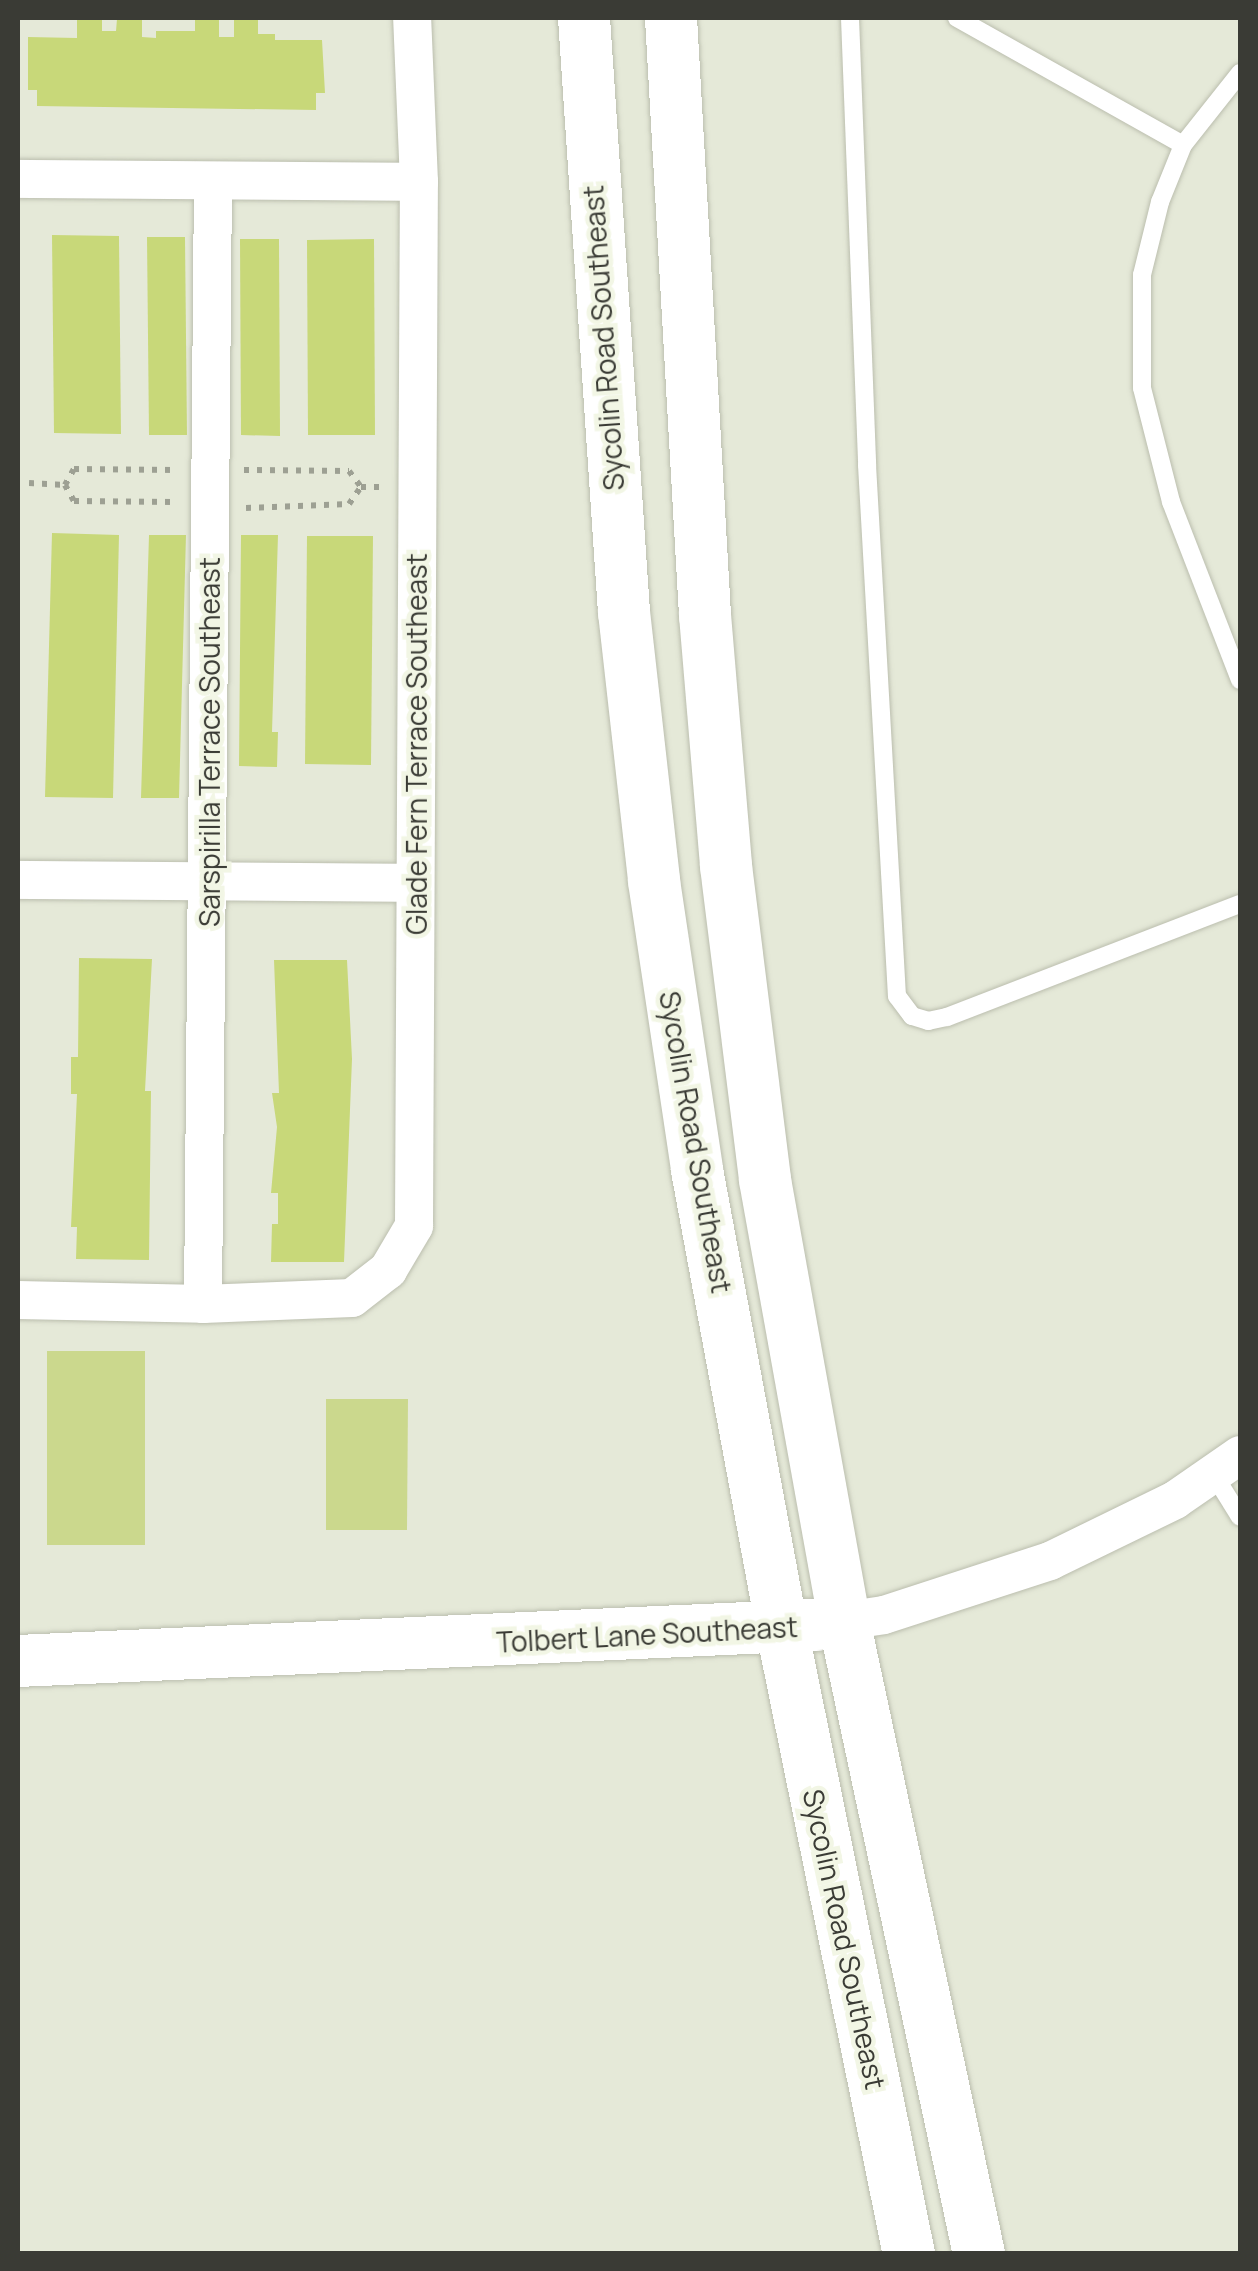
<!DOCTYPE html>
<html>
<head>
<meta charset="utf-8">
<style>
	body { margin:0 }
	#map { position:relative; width:1258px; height:2271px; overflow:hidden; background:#e5e9d8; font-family:Manrope,sans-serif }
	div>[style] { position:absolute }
	.green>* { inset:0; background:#cbd88d }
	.building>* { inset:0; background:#c8d879 }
	.path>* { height:6px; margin-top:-3px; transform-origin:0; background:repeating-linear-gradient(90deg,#9da093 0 5px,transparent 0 13px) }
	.roads { filter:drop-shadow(0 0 2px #bbbeae) drop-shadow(0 0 2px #bbbeae) }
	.lane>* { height:18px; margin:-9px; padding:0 9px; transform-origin:9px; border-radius:9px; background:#fff }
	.street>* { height:38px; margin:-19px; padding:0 19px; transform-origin:19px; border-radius:19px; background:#fff }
	.secondary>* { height:52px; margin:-26px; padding:0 26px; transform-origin:26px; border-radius:26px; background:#fff }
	span { translate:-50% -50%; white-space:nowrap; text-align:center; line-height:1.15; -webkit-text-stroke:9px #f2f6e5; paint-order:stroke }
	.street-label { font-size:28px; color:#3a3b35 }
	.frame { position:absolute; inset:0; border:20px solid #3a3b35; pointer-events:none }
</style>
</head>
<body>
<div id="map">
	<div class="green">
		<div style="clip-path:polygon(47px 1351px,145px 1351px,145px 1545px,47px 1545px)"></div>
		<div style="clip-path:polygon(326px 1399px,408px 1399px,407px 1530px,326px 1530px)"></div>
	</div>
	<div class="building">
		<div style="clip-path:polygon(77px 18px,102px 18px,102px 31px,116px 31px,117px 19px,142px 20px,142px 37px,156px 38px,156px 31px,195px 31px,195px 20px,219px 20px,219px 37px,234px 37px,234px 18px,258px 18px,258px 34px,275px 34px,275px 40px,322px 40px,325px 93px,316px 93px,316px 110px,37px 106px,37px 90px,28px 90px,28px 37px,77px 38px)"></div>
		<div style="clip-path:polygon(52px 235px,119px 236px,121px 434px,54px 433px)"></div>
		<div style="clip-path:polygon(147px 237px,185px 237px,187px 435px,149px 435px)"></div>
		<div style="clip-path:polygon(240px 239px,279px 239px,280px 436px,241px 435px)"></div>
		<div style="clip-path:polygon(374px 239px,375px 435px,308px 435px,307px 240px)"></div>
		<div style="clip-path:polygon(52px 533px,119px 535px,113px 798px,45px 797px)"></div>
		<div style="clip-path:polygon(149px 535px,186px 535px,179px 798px,141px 798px)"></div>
		<div style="clip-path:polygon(241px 535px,278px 535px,272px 732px,278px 732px,277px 767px,239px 766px)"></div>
		<div style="clip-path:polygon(307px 536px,373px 536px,371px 765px,305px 764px)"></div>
		<div style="clip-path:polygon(79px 958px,152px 959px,145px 1091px,151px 1091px,149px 1260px,76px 1259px,77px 1227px,71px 1227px,77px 1094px,71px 1094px,71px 1057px,78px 1057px)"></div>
		<div style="clip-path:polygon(274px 960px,347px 960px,352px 1059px,344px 1262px,271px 1262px,272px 1224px,278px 1224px,278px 1193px,271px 1193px,277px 1127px,272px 1093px,279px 1093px)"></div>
	</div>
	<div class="path">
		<div style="left:244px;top:470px;width:105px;rotate:0.5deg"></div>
		<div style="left:349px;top:471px;width:20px;rotate:53deg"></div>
		<div style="left:361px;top:487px;width:21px"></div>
		<div style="left:29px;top:483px;width:36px;rotate:3deg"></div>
		<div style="left:65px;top:485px;width:18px;rotate:-61deg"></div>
		<div style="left:74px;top:469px;width:102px;rotate:0.6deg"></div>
		<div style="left:65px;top:485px;width:18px;rotate:61deg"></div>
		<div style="left:74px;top:501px;width:100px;rotate:0.6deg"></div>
		<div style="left:246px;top:508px;width:103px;rotate:-2.2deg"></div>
		<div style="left:349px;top:504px;width:21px;rotate:-55deg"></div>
	</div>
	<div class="roads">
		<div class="lane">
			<div style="left:850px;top:18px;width:447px;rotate:87.8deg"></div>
			<div style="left:867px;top:465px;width:532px;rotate:86.77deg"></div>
			<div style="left:897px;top:996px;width:25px;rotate:53deg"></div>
			<div style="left:912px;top:1016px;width:17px;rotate:17deg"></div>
			<div style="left:928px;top:1021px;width:19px;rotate:-12deg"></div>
			<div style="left:947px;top:1017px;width:314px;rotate:-21.1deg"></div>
			<div style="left:957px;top:18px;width:259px;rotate:29.3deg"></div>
			<div style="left:1240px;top:73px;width:92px;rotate:128.4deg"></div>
			<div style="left:1183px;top:145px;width:61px;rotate:112deg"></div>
			<div style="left:1160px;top:202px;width:75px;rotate:103.9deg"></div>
			<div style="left:1142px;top:275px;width:113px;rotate:90deg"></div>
			<div style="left:1142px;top:388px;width:118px;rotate:75.7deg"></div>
			<div style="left:1171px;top:502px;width:191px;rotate:68.8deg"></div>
			<div style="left:1214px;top:1475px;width:49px;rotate:58.2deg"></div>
		</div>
		<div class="street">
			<div style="left:18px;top:179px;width:401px;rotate:0.4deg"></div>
			<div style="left:18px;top:880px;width:397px;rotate:0.4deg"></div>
			<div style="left:18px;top:1300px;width:185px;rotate:1.2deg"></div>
			<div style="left:203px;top:1304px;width:149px;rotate:-2.3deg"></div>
			<div style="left:352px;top:1298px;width:46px;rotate:-37.9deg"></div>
			<div style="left:388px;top:1270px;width:51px;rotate:-59.4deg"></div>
			<div style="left:414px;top:1226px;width:1044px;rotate:-89.73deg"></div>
			<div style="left:419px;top:182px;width:164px;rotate:-92.4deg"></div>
			<div style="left:203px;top:1304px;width:1123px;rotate:-89.49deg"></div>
			<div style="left:844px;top:1621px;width:40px;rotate:-8.5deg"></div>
			<div style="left:884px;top:1615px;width:175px;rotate:-18deg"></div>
			<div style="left:1050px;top:1561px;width:139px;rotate:-26deg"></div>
			<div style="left:1175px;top:1500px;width:79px;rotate:-34.7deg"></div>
		</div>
		<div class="secondary">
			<div style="left:584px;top:18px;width:595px;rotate:86.15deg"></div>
			<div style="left:624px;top:612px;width:271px;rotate:83.6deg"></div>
			<div style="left:654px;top:881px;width:292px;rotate:81.5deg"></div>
			<div style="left:697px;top:1170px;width:468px;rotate:79.5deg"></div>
			<div style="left:782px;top:1630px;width:637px;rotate:78.5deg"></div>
			<div style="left:671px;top:18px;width:598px;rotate:86.74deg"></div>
			<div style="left:705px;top:615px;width:252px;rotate:85.2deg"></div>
			<div style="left:726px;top:866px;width:316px;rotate:82.9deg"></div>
			<div style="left:765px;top:1180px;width:448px;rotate:79.8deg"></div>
			<div style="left:844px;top:1621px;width:647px;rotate:77.96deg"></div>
			<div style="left:18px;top:1661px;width:798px;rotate:-2.59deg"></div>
		</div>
	</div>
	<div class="street-label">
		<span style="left:603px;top:338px;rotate:-94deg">Sycolin Road Southeast</span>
		<span style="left:209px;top:742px;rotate:-90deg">Sarspirilla Terrace Southeast</span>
		<span style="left:416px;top:744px;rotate:-90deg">Glade Fern Terrace Southeast</span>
		<span style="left:696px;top:1142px;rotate:80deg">Sycolin Road Southeast</span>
		<span style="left:647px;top:1634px;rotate:-3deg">Tolbert Lane Southeast</span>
		<span style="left:845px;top:1939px;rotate:78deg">Sycolin Road Southeast</span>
	</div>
	<div class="frame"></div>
</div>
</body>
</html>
